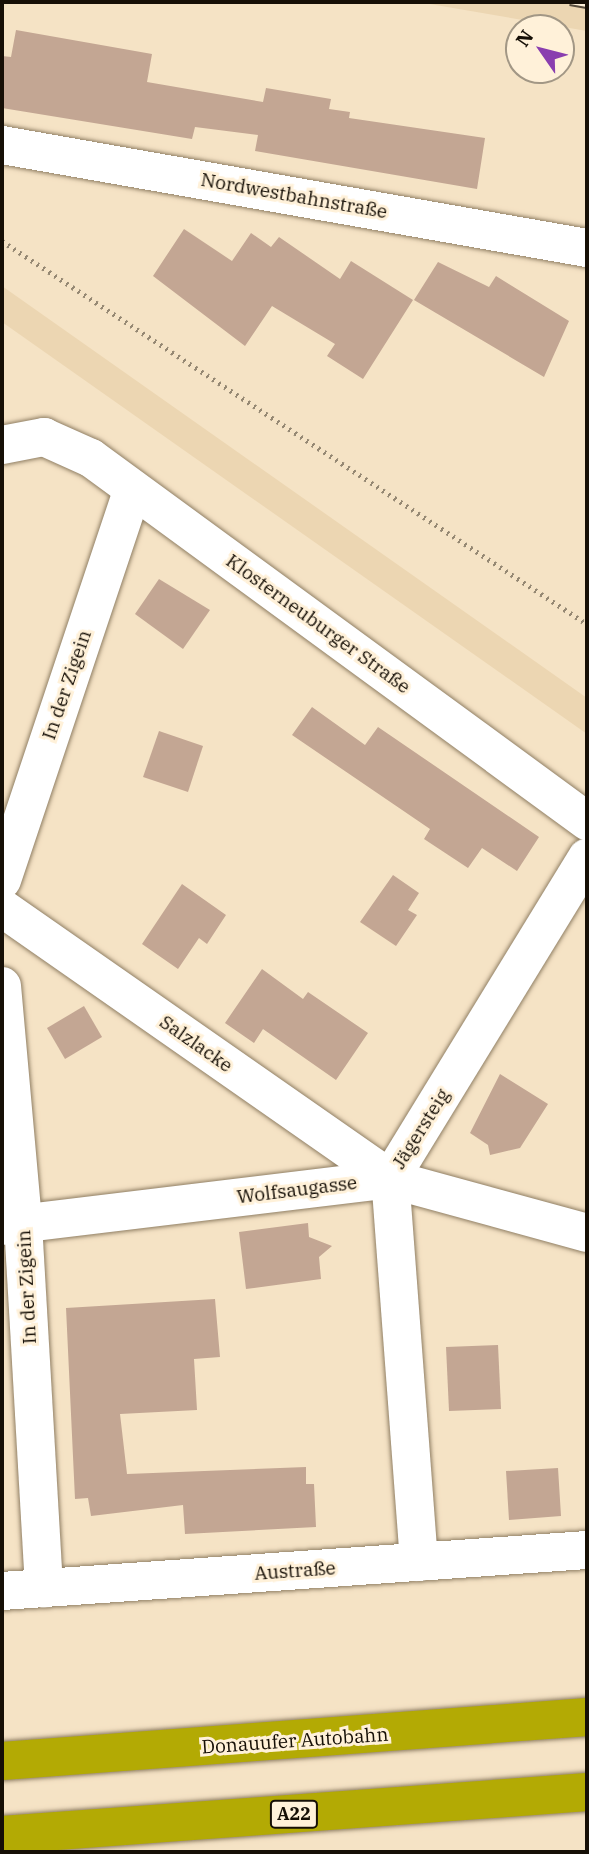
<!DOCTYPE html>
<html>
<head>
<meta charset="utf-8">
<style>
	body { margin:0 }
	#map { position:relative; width:589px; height:1854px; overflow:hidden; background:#f5e3c5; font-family:"IBM Plex Serif",serif }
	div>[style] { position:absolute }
	.built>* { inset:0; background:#ecd6b2 }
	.building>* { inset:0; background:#c3a693 }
	.path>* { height:4.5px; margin-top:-2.25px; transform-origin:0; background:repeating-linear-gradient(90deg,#958873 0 2px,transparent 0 7px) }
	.roads { filter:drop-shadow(0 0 2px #907f64) drop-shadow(0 0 2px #907f64) }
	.street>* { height:38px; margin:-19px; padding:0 19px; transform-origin:19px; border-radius:19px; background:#fff }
	.highway>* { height:38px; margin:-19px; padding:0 19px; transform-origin:19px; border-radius:19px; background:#b3aa04 }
	.rail>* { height:8px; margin-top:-4px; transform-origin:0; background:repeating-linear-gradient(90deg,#fff1d9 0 16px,#574c3d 0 32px); box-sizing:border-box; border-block:2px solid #574c3d }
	span { translate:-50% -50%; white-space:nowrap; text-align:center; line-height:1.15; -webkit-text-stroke:6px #fff1d9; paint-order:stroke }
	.shield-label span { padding:2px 5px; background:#fff1d9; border:2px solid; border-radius:5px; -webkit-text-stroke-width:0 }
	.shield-label { font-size:18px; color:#160f06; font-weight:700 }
	.street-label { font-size:19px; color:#160f06 }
	.frame { position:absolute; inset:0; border:4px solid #160f06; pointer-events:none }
	.north { position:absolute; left:505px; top:14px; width:70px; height:70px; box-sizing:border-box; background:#fff1d9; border:2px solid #a29785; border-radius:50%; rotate:305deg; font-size:19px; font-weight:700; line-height:28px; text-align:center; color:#160f06 }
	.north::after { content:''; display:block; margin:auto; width:24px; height:32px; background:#8a3eaf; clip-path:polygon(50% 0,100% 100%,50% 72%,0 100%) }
</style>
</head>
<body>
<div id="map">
	<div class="built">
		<div style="clip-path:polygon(418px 2px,587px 2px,587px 31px)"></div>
		<div style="clip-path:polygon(2px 286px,587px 698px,587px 734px,2px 322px)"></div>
	</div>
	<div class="building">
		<div style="clip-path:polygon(16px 30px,152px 54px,147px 82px,263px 102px,266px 88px,331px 99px,329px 109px,350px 112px,349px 118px,485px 138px,477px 189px,255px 151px,258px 135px,195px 127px,192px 139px,2px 108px,2px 56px,11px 57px)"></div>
		<div style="clip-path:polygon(184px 229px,232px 261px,251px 233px,271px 247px,279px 237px,340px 279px,351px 261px,413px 300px,363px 379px,327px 356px,335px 344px,272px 306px,245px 346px,153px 276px)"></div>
		<div style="clip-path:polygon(438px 262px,489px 287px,496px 276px,569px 321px,544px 377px,414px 300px)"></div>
		<div style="clip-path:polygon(159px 579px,210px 610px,183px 649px,135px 614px)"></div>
		<div style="clip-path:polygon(312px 707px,365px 745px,378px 727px,539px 837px,517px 871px,482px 848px,468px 868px,424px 839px,430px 829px,292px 735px)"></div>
		<div style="clip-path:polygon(159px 731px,203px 746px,188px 792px,143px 777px)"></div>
		<div style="clip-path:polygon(393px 875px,419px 893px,408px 910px,417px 915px,396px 946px,360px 922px)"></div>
		<div style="clip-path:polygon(182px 884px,226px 915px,207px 944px,199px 938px,178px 969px,142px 944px)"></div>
		<div style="clip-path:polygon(262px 969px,303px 999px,308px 992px,368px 1033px,336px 1080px,263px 1029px,254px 1043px,225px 1023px)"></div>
		<div style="clip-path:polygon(84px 1006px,102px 1037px,65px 1059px,47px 1028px)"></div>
		<div style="clip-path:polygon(500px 1074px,548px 1104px,520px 1148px,490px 1155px,488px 1145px,470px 1133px)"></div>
		<div style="clip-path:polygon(308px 1223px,309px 1237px,332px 1246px,319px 1257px,321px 1279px,246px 1289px,239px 1232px)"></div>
		<div style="clip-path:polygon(215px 1299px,220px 1357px,194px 1359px,197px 1410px,120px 1414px,127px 1474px,306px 1467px,306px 1484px,314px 1484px,316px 1527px,185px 1534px,183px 1505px,91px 1516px,88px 1498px,75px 1499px,66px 1308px)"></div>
		<div style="clip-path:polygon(498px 1345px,501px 1409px,449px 1411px,446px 1347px)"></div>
		<div style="clip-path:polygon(558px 1468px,561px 1516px,509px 1520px,506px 1471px)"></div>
	</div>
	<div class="path">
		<div style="left:2px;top:241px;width:699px;rotate:33.21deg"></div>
	</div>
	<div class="roads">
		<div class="street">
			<div style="left:2px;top:145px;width:594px;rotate:9.99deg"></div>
			<div style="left:2px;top:445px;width:43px;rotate:-10.8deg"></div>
			<div style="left:44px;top:437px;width:51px;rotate:24.1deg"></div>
			<div style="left:91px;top:458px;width:615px;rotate:36.2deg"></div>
			<div style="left:2px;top:880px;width:412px;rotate:-71.5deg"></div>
			<div style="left:2px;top:908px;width:473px;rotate:34.9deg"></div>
			<div style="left:2px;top:986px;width:238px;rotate:84.9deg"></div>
			<div style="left:23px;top:1223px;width:366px;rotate:86.7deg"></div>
			<div style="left:2px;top:1226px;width:391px;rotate:-6.9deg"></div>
			<div style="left:390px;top:1179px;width:204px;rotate:15.3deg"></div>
			<div style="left:419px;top:1562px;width:384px;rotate:-94.3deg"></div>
			<div style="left:390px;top:1179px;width:377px;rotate:-58.5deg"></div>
			<div style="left:2px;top:1591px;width:586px;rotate:-4.01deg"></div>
		</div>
		<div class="highway">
			<div style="left:2px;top:1761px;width:587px;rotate:-4.3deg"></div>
			<div style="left:2px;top:1835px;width:587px;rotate:-4.2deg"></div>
		</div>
	</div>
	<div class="rail">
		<div style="left:570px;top:2px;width:17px;rotate:10deg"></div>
	</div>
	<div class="shield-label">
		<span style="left:294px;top:1814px">A22</span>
	</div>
	<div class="street-label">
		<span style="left:294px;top:196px;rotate:10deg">Nordwestbahnstraße</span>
		<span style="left:318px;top:624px;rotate:36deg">Klosterneuburger Straße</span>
		<span style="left:67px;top:685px;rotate:-71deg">In der Zigein</span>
		<span style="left:196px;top:1044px;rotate:35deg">Salzlacke</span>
		<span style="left:421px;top:1129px;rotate:-58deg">Jägersteig</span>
		<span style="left:297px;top:1190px;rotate:-7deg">Wolfsaugasse</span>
		<span style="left:27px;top:1287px;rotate:-93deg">In der Zigein</span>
		<span style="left:295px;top:1571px;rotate:-4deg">Austraße</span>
		<span style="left:295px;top:1741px;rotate:-4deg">Donauufer Autobahn</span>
	</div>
	<div class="frame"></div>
	<div class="north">N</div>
</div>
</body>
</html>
